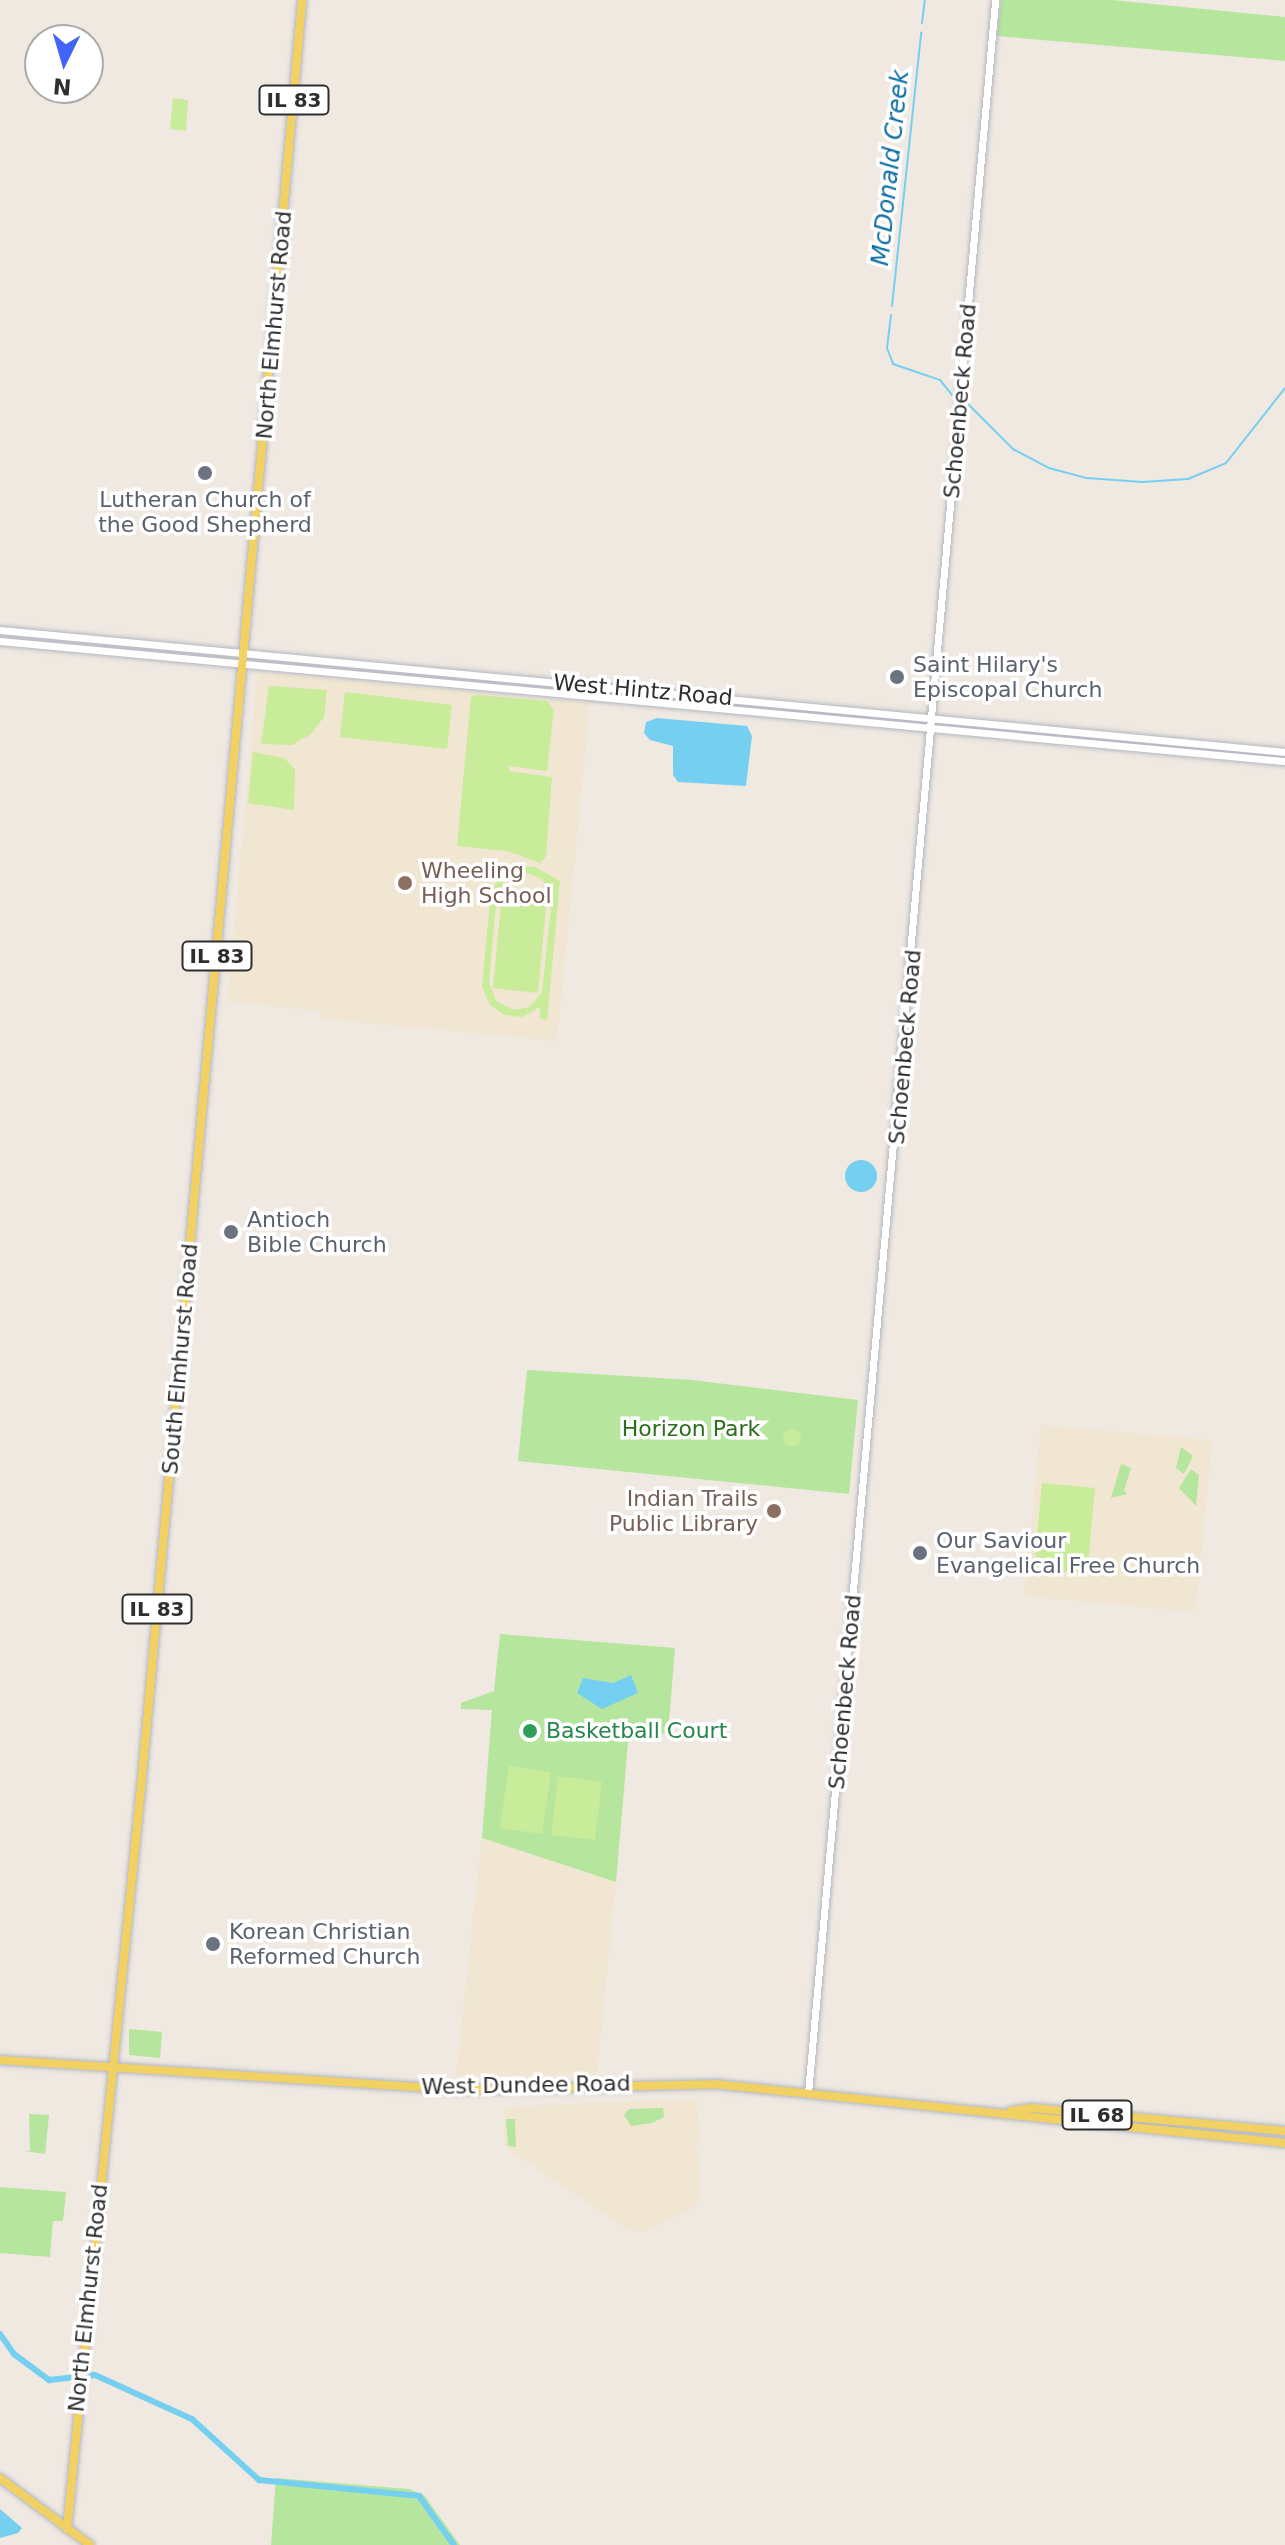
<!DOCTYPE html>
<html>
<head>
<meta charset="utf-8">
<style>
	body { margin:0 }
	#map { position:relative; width:1285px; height:2545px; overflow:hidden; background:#efe9e1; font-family:"DejaVu Sans",sans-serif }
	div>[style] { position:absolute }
	.education>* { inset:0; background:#f0e6d1 }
	.green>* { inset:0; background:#b6e59e }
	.pitch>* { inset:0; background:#c9ec9a }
	.round { border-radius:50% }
	.water>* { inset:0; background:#75cff0 }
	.stream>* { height:2px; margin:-1px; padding:0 1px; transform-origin:1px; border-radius:1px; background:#75cff0 }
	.canal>* { height:6px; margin:-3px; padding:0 3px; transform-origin:3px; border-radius:3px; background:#75cff0 }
	.roads { filter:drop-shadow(0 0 2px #b4b7c1) drop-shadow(0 0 2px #b4b7c1) }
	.secondary>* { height:7px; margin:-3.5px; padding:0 3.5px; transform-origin:3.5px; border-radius:3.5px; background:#fff }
	.primary>* { height:8px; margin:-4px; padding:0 4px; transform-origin:4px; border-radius:4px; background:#f2d163 }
	.dots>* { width:22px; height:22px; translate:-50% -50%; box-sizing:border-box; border:4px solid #fff; border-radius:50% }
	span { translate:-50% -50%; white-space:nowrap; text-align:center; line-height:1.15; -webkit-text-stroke:7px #fff; paint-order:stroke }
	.shield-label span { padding:2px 6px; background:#fff; border:2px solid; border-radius:6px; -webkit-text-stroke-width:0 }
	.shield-label { font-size:20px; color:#2e2e2e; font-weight:700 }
	.street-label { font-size:22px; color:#2e2e2e }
	.worship-label { font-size:22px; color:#5b616d }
	.left { translate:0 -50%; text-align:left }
	.education-label { font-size:22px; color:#785e54 }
	.right { translate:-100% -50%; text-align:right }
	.park-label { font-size:22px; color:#2c6e1b }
	.leisure-label { font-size:22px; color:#27864d }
	.water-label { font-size:24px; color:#0d6fa3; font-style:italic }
	.north { position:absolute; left:24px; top:24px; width:80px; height:80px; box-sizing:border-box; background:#fff; border:2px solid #ababab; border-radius:50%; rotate:185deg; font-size:22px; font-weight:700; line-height:32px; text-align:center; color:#2e2e2e }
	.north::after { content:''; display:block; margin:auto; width:28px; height:36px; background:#4264fb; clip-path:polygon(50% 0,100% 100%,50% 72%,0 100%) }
</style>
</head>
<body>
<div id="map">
	<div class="education">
		<div style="clip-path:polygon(258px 672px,590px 703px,557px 1041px,321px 1019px,321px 1011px,227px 1002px)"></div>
		<div style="clip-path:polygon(1041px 1425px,1212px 1440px,1196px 1612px,1024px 1596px)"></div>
		<div style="clip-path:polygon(482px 1838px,616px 1882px,597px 2074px,456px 2076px)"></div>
		<div style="clip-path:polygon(696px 2099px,701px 2140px,694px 2148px,699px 2153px,701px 2200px,682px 2215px,643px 2231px,628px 2230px,504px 2146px,504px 2107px)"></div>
	</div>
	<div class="green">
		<div style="clip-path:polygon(1001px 0,1112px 0,1285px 17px,1285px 61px,997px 36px)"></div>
		<div style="clip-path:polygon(527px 1370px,692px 1380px,858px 1400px,849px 1494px,518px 1461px)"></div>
		<div style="clip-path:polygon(1181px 1447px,1193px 1456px,1184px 1474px,1176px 1468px)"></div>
		<div style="clip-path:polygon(1121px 1464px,1131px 1468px,1124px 1490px,1127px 1494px,1111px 1498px)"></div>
		<div style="clip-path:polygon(1191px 1469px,1199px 1475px,1196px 1506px,1179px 1488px)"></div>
		<div style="clip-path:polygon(500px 1634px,675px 1648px,668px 1734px,629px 1731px,616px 1882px,482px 1838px,492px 1710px,461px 1709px,461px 1703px,494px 1691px)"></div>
		<div style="clip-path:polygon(129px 2029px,162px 2032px,160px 2058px,129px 2055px)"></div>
		<div style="clip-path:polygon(663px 2108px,664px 2117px,652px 2123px,631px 2126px,624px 2115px,629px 2109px)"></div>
		<div style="clip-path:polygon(29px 2114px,49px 2115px,45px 2154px,25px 2151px,30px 2151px)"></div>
		<div style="clip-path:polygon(506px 2119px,515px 2119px,516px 2147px,508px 2146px)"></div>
		<div style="clip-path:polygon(0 2187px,66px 2192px,63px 2221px,53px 2221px,50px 2257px,0 2253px)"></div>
		<div style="clip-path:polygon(276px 2478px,409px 2489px,424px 2495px,460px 2545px,271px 2545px)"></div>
	</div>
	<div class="pitch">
		<div style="clip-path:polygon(173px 98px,188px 100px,186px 131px,170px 129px)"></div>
		<div style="clip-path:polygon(269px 686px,327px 690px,324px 717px,311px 734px,292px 745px,261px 744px)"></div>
		<div style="clip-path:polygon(345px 692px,452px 705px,447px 749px,340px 737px)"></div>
		<div style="clip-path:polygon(476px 695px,547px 701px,554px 710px,547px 771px,509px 766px,509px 771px,552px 777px,546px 856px,540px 863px,507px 851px,457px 846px,471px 697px)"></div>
		<div style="clip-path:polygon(253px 752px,284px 758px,295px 769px,294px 810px,248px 803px)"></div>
		<div style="clip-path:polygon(evenodd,519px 866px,535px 867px,560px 881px,547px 1020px,540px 1019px,540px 1007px,522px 1017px,504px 1015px,490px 1005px,482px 987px,491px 891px,501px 875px,519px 866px,524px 872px,542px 879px,552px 898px,542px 993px,529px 1007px,514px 1010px,496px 1001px,489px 982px,497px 892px,508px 878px,524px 872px)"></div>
		<div style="clip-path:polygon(502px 893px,547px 897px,538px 993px,493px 988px)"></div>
		<div class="round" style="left:783px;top:1429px;width:18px;height:18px"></div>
		<div style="clip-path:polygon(1042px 1483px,1095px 1488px,1087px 1574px,1034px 1569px)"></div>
		<div class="round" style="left:520px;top:1722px;width:20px;height:20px"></div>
		<div style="clip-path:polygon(509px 1766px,551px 1772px,542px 1834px,500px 1828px)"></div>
		<div style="clip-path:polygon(558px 1776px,602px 1782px,595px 1840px,551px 1835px)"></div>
	</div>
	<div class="water">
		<div style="clip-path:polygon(657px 718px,747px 726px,752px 736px,746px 786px,678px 782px,673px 775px,673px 746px,650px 740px,644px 733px,646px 722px)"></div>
		<div class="round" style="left:845px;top:1160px;width:32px;height:32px"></div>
		<div style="clip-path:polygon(631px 1675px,638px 1693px,602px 1709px,577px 1693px,583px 1678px,613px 1683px)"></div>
		<div style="clip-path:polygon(0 2509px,22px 2528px,18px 2533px,0 2538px)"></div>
	</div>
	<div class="stream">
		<div style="left:922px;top:23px;width:23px;rotate:-83deg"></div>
		<div style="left:892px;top:306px;width:275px;rotate:-83.9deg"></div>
		<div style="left:891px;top:315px;width:33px;rotate:97deg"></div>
		<div style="left:887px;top:348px;width:17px;rotate:69deg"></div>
		<div style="left:893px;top:364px;width:50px;rotate:18.8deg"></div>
		<div style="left:940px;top:380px;width:21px;rotate:51deg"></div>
		<div style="left:965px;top:401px;width:68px;rotate:45deg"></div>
		<div style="left:1013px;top:449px;width:41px;rotate:27.8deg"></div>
		<div style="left:1049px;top:468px;width:39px;rotate:15deg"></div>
		<div style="left:1087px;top:478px;width:55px;rotate:4.2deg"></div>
		<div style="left:1142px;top:482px;width:46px;rotate:-3.7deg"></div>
		<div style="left:1188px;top:479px;width:41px;rotate:-22.8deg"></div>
		<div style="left:1226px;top:463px;width:95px;rotate:-51.8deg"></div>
	</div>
	<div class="canal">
		<div style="left:0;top:2334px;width:24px;rotate:55deg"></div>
		<div style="left:14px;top:2354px;width:44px;rotate:36.6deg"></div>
		<div style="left:49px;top:2380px;width:46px;rotate:-6.2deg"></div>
		<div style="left:95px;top:2375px;width:107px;rotate:24.4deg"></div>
		<div style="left:192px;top:2419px;width:91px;rotate:42.3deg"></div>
		<div style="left:259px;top:2480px;width:161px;rotate:5.7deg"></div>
		<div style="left:419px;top:2496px;width:60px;rotate:54.5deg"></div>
	</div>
	<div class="roads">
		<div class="secondary">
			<div style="left:0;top:630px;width:1291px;rotate:5.42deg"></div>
			<div style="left:0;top:641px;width:1291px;rotate:5.34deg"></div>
			<div style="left:808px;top:2093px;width:2101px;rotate:-84.89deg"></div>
		</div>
		<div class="primary">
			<div style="left:0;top:2060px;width:460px;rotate:3.7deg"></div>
			<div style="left:459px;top:2090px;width:255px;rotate:-1.3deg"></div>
			<div style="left:714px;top:2084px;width:574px;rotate:5.9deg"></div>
			<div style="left:1011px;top:2111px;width:21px;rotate:-8deg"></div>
			<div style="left:1032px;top:2108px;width:254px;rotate:5.2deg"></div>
			<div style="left:0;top:2478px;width:112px;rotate:36.7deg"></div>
			<div style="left:67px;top:2529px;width:756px;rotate:-84.3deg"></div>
			<div style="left:142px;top:1777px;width:1784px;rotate:-84.85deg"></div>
		</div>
	</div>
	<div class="dots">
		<div style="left:205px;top:473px;background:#6b7280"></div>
		<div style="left:897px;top:677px;background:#6b7280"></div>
		<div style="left:405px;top:883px;background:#8d6e63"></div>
		<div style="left:231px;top:1232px;background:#6b7280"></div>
		<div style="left:774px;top:1511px;background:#8d6e63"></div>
		<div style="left:920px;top:1553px;background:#6b7280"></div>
		<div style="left:530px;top:1731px;background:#2e9e5b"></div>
		<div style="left:213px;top:1944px;background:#6b7280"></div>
	</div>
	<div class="shield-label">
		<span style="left:294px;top:100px">IL 83</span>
		<span style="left:217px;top:956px">IL 83</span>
		<span style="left:157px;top:1609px">IL 83</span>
		<span style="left:1097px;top:2115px">IL 68</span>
	</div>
	<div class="street-label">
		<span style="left:274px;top:325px;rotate:-85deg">North Elmhurst Road</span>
		<span style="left:960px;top:401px;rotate:-85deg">Schoenbeck Road</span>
		<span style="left:643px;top:690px;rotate:5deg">West Hintz Road</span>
		<span style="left:905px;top:1047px;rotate:-85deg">Schoenbeck Road</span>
		<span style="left:180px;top:1359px;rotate:-85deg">South Elmhurst Road</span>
		<span style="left:845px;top:1692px;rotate:-85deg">Schoenbeck Road</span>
		<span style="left:526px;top:2085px;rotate:-1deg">West Dundee Road</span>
		<span style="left:88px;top:2298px;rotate:-84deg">North Elmhurst Road</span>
	</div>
	<div class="worship-label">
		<span style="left:205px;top:512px">Lutheran Church of<br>the Good Shepherd</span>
		<span class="left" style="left:913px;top:677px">Saint Hilary's<br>Episcopal Church</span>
		<span class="left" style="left:247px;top:1232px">Antioch<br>Bible Church</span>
		<span class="left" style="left:936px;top:1553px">Our Saviour<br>Evangelical Free Church</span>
		<span class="left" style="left:229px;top:1944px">Korean Christian<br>Reformed Church</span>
	</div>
	<div class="education-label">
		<span class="left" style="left:421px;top:883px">Wheeling<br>High School</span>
		<span class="right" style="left:758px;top:1511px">Indian Trails<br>Public Library</span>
	</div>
	<div class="park-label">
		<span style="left:691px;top:1429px">Horizon Park</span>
	</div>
	<div class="leisure-label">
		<span class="left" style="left:546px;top:1731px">Basketball Court</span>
	</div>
	<div class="water-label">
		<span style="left:891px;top:168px;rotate:-84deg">McDonald Creek</span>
	</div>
	<div class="north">N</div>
</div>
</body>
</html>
